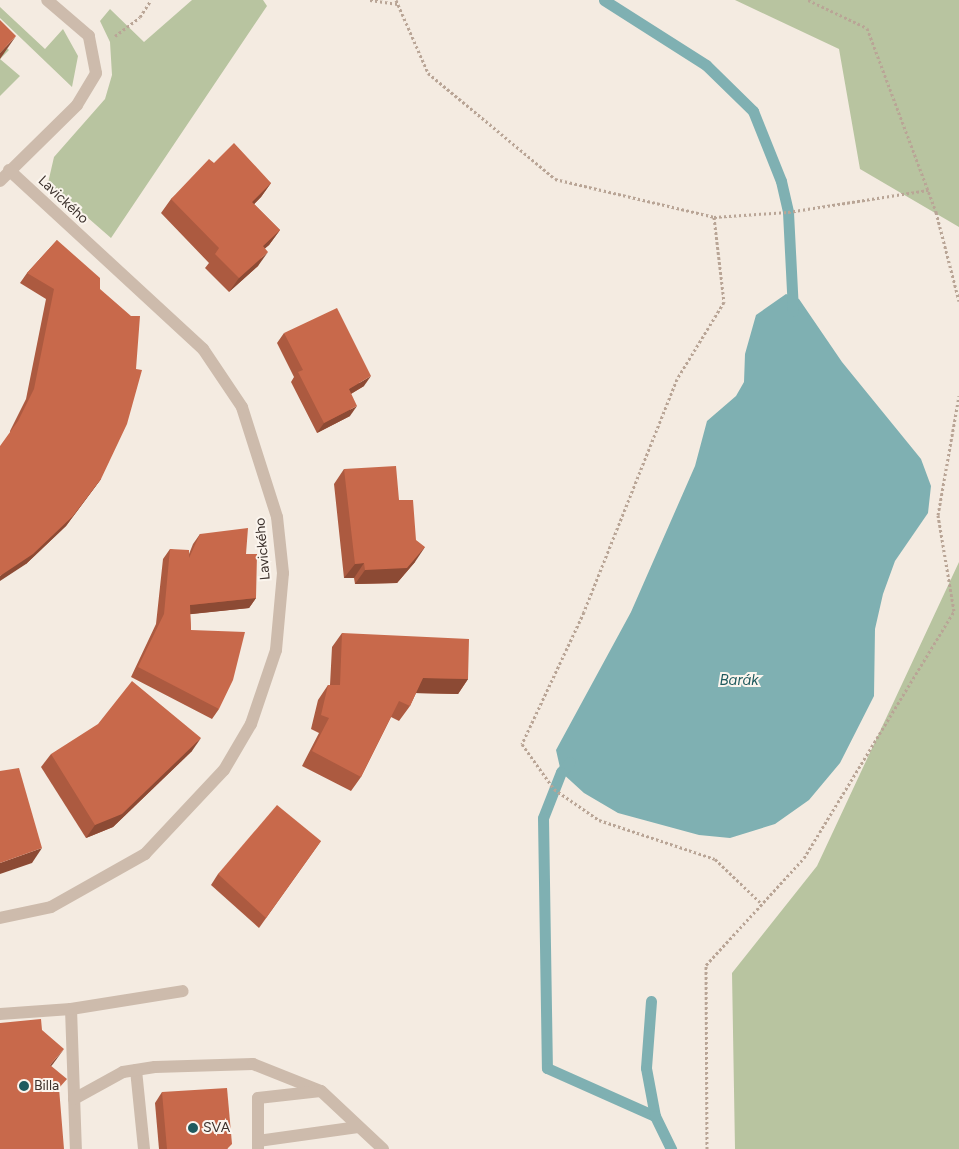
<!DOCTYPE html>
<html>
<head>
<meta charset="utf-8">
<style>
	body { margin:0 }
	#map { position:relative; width:959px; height:1149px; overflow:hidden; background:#f4ebe1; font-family:Figtree,sans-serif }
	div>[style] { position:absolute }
	.green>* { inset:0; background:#b8c4a0 }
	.water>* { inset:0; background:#7fb0b2 }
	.stream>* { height:11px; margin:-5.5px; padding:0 5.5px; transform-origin:5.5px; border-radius:5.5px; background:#7fb0b2 }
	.path>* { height:3px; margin-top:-1.5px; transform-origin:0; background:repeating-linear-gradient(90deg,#b9a596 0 2.5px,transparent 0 5px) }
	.service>* { height:12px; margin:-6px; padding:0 6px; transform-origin:6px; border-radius:6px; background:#cdbbac }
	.minor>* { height:12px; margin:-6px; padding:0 6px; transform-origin:6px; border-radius:6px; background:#cdbbac }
	.wall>* { inset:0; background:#ac5a40 }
	.shaded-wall>* { inset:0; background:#8c4a34 }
	.building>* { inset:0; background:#c8694b }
	.dots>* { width:14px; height:14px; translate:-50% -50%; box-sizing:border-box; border:2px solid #fbf5ee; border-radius:50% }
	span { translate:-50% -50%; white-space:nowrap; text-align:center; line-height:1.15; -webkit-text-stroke:4px #fbf5ee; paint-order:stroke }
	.street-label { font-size:14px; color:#3b302b }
	.poi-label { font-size:14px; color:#3b302b }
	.left { translate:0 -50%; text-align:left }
	.water-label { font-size:15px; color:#1f5a5e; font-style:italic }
</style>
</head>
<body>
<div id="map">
	<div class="green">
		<div style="clip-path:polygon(192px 0,263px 0,267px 6px,111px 238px,48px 183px,54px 157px,105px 99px,112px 75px,110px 42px,100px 21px,110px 9px,144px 42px)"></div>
		<div style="clip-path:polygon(735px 0,959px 0,959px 227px,860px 169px,839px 49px)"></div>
		<div style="clip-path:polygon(0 7px,45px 49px,63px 29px,78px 56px,72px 87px,0 18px)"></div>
		<div style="clip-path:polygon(0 41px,9px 50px,0 59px,20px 76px,0 96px)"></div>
		<div style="clip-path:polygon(959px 562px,959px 1149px,735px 1149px,732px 973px,817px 866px)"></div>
	</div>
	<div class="water">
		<div style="clip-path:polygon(786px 294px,799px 299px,842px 362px,921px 459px,931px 486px,928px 513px,895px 561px,883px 594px,875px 629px,874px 696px,840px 763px,809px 800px,775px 824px,730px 838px,699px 835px,618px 813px,584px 793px,561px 772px,556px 750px,631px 612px,695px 466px,707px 421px,736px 396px,744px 382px,745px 354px,756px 315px)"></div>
	</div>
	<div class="stream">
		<div style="left:604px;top:0;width:121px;rotate:32.5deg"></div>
		<div style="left:706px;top:65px;width:66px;rotate:44.4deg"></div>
		<div style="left:753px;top:111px;width:75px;rotate:68.2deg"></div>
		<div style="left:781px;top:181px;width:32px;rotate:77deg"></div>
		<div style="left:788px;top:212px;width:99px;rotate:87.1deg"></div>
		<div style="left:570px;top:762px;width:13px;rotate:132deg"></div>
		<div style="left:561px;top:772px;width:49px;rotate:111.4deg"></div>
		<div style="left:543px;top:818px;width:250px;rotate:89.1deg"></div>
		<div style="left:547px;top:1068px;width:118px;rotate:24deg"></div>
		<div style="left:651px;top:1001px;width:67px;rotate:94.3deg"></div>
		<div style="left:646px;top:1068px;width:49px;rotate:79.4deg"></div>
		<div style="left:655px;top:1116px;width:37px;rotate:64deg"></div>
	</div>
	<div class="path">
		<div style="left:370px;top:0;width:28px;rotate:8deg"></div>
		<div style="left:396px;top:0;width:80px;rotate:66.3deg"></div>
		<div style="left:428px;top:73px;width:165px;rotate:39.8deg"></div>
		<div style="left:555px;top:179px;width:163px;rotate:13.4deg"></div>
		<div style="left:714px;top:217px;width:74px;rotate:-3.9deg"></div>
		<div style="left:788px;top:212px;width:142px;rotate:-8.9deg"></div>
		<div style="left:808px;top:0;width:65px;rotate:25.4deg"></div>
		<div style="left:867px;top:28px;width:197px;rotate:69.4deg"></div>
		<div style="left:936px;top:212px;width:92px;rotate:75.5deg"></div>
		<div style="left:115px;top:36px;width:31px;rotate:-37deg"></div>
		<div style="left:140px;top:17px;width:20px;rotate:-57deg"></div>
		<div style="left:714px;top:217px;width:86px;rotate:83.3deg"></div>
		<div style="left:724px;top:302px;width:90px;rotate:121.4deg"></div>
		<div style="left:677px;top:379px;width:251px;rotate:111.8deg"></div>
		<div style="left:584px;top:612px;width:146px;rotate:115.2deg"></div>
		<div style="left:522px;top:744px;width:55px;rotate:54.6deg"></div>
		<div style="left:554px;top:789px;width:55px;rotate:34.6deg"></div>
		<div style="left:599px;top:820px;width:122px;rotate:18.6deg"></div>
		<div style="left:715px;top:859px;width:65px;rotate:43.8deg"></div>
		<div style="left:707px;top:1149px;width:184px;rotate:-90.3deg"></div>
		<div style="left:706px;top:965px;width:145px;rotate:-47.5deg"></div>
		<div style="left:804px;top:858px;width:289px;rotate:-58.7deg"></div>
		<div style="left:954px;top:611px;width:97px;rotate:-99.5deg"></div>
		<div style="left:938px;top:515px;width:121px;rotate:-80deg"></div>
	</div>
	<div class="service">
		<div style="left:71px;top:1009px;width:140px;rotate:88deg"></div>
		<div style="left:0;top:1014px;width:71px;rotate:-4deg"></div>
		<div style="left:71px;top:1009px;width:113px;rotate:-9.1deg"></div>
		<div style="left:136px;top:1070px;width:79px;rotate:84.2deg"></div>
		<div style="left:74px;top:1099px;width:56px;rotate:-28.9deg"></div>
		<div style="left:123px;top:1072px;width:32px;rotate:-9deg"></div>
		<div style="left:155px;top:1067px;width:98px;rotate:-1.8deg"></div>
		<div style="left:253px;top:1064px;width:73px;rotate:21.7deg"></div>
		<div style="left:258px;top:1141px;width:101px;rotate:-8deg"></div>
		<div style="left:258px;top:1149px;width:51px;rotate:-90deg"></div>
		<div style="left:258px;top:1098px;width:63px;rotate:-6.3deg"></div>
		<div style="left:321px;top:1091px;width:85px;rotate:43.1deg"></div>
	</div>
	<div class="minor">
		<div style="left:0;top:181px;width:108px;rotate:-44.6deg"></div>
		<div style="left:77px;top:105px;width:37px;rotate:-59deg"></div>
		<div style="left:96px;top:73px;width:38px;rotate:-101deg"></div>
		<div style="left:89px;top:36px;width:55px;rotate:-139.4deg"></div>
		<div style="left:0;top:918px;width:52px;rotate:-12.2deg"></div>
		<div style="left:51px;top:907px;width:108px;rotate:-29.4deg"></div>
		<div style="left:145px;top:854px;width:115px;rotate:-46.8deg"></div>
		<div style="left:224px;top:770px;width:53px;rotate:-59.6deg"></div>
		<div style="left:251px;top:724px;width:78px;rotate:-71.3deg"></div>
		<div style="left:276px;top:650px;width:77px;rotate:-84.8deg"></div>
		<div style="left:283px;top:573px;width:56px;rotate:-96.1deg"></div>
		<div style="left:277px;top:517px;width:115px;rotate:-107.7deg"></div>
		<div style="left:242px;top:407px;width:70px;rotate:-123.9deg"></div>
		<div style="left:203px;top:349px;width:264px;rotate:-137.3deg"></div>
	</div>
	<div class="wall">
		<div style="clip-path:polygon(214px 163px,271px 183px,261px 197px,254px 204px,280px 230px,269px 245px,265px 248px,258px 266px,229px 292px,205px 268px,209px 263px,161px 213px,171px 199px)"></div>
		<div style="clip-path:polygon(57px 240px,101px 479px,66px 526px,26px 564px,10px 431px,26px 399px,46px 299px,20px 283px,27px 273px)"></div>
		<div style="clip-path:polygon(284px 333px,364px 386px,351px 394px,350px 416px,317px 433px,291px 382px,294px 377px,277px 343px)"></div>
		<div style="clip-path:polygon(344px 469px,399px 500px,415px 562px,397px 583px,355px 584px,354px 578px,344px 578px,334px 484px)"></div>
		<div style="clip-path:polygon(200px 534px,246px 554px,256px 598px,249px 608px,190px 614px,191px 630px,219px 709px,212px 719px,131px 677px,156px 624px,163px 559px,170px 549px,189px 554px,193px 544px)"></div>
		<div style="clip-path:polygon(342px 633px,468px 679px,458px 694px,416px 693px,410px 706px,399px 721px,391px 717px,361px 777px,351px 791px,302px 766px,319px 733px,311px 729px,318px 700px,328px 685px,330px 685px,332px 647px)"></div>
		<div style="clip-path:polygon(192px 751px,113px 827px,86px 838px,41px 767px,51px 754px)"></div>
		<div style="clip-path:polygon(321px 841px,259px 928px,211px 885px,218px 874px)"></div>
		<div style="clip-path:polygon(162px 1092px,228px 1149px,159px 1149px,155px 1103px)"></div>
	</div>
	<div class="shaded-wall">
		<div style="clip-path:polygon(16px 36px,0 59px,0 53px)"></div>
		<div style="clip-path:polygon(271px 183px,261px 197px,242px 217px,252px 202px)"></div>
		<div style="clip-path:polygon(280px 230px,269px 245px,252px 260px,263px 246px)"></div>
		<div style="clip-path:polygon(268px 252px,258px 266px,229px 292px,239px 278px)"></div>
		<div style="clip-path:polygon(371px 376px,364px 386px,342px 399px,349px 389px)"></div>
		<div style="clip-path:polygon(357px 406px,350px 416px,317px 433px,324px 423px)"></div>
		<div style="clip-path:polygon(101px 479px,66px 526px,26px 564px,0 581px,0 576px)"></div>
		<div style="clip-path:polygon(425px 547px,415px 562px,397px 583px,355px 584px,365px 570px)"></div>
		<div style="clip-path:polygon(364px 563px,354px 578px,344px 578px,355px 564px)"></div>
		<div style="clip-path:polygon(256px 598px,249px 608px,183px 615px,190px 605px)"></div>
		<div style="clip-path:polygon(423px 678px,468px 679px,458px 694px,413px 693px)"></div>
		<div style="clip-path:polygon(201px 738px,192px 751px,113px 827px,86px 838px,95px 825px)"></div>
		<div style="clip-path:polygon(42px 848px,32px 863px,0 874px,0 863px)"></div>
		<div style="clip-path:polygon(64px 1049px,53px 1064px,40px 1079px,50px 1065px)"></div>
	</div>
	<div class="building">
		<div style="clip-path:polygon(0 20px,16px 36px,0 53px)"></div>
		<div style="clip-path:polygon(234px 143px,271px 183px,252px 202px,280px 230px,263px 246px,268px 252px,239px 278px,215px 254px,219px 248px,171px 199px,209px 159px,214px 163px)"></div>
		<div style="clip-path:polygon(57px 240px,100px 278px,100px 289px,131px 316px,140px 316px,136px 369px,142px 370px,127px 424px,101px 479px,73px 516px,33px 554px,0 576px,0 446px,18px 421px,34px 389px,54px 289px,27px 273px)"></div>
		<div style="clip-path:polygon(337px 308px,371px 376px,349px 389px,357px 406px,324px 423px,298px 372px,303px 370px,284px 333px)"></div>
		<div style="clip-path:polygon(396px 466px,399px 500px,413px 500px,416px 540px,425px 547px,407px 568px,365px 570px,364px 563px,355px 564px,344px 469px)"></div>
		<div style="clip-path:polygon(248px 528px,246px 554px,257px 554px,256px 598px,190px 605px,191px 630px,245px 632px,233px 680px,219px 709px,138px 667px,164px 614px,170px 549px,189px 550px,189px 558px,200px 534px)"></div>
		<div style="clip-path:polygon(342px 633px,469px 639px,468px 679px,423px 678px,410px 706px,399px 701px,361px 777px,312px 751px,329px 718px,321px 715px,328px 685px,340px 685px)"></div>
		<div style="clip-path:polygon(132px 681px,201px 738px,122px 814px,95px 825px,51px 754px,98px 724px)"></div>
		<div style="clip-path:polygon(19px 768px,42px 848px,0 863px,0 771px)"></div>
		<div style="clip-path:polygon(277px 805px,321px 841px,266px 918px,218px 874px)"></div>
		<div style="clip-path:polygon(41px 1019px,42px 1030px,64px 1049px,50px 1065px,67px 1079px,59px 1088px,64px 1149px,0 1149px,0 1023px)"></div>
		<div style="clip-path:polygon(227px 1088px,232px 1144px,227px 1149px,167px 1149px,162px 1092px)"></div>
	</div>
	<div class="dots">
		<div style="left:24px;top:1086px;background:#1f5a5e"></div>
		<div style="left:193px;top:1128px;background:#1f5a5e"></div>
	</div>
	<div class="street-label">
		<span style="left:63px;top:200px;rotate:43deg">Lavického</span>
		<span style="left:263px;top:549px;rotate:-95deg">Lavického</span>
	</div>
	<div class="poi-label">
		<span class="left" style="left:34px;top:1086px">Billa</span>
		<span class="left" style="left:203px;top:1128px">SVA</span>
	</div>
	<div class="water-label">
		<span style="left:739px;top:681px">Barák</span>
	</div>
</div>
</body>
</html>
